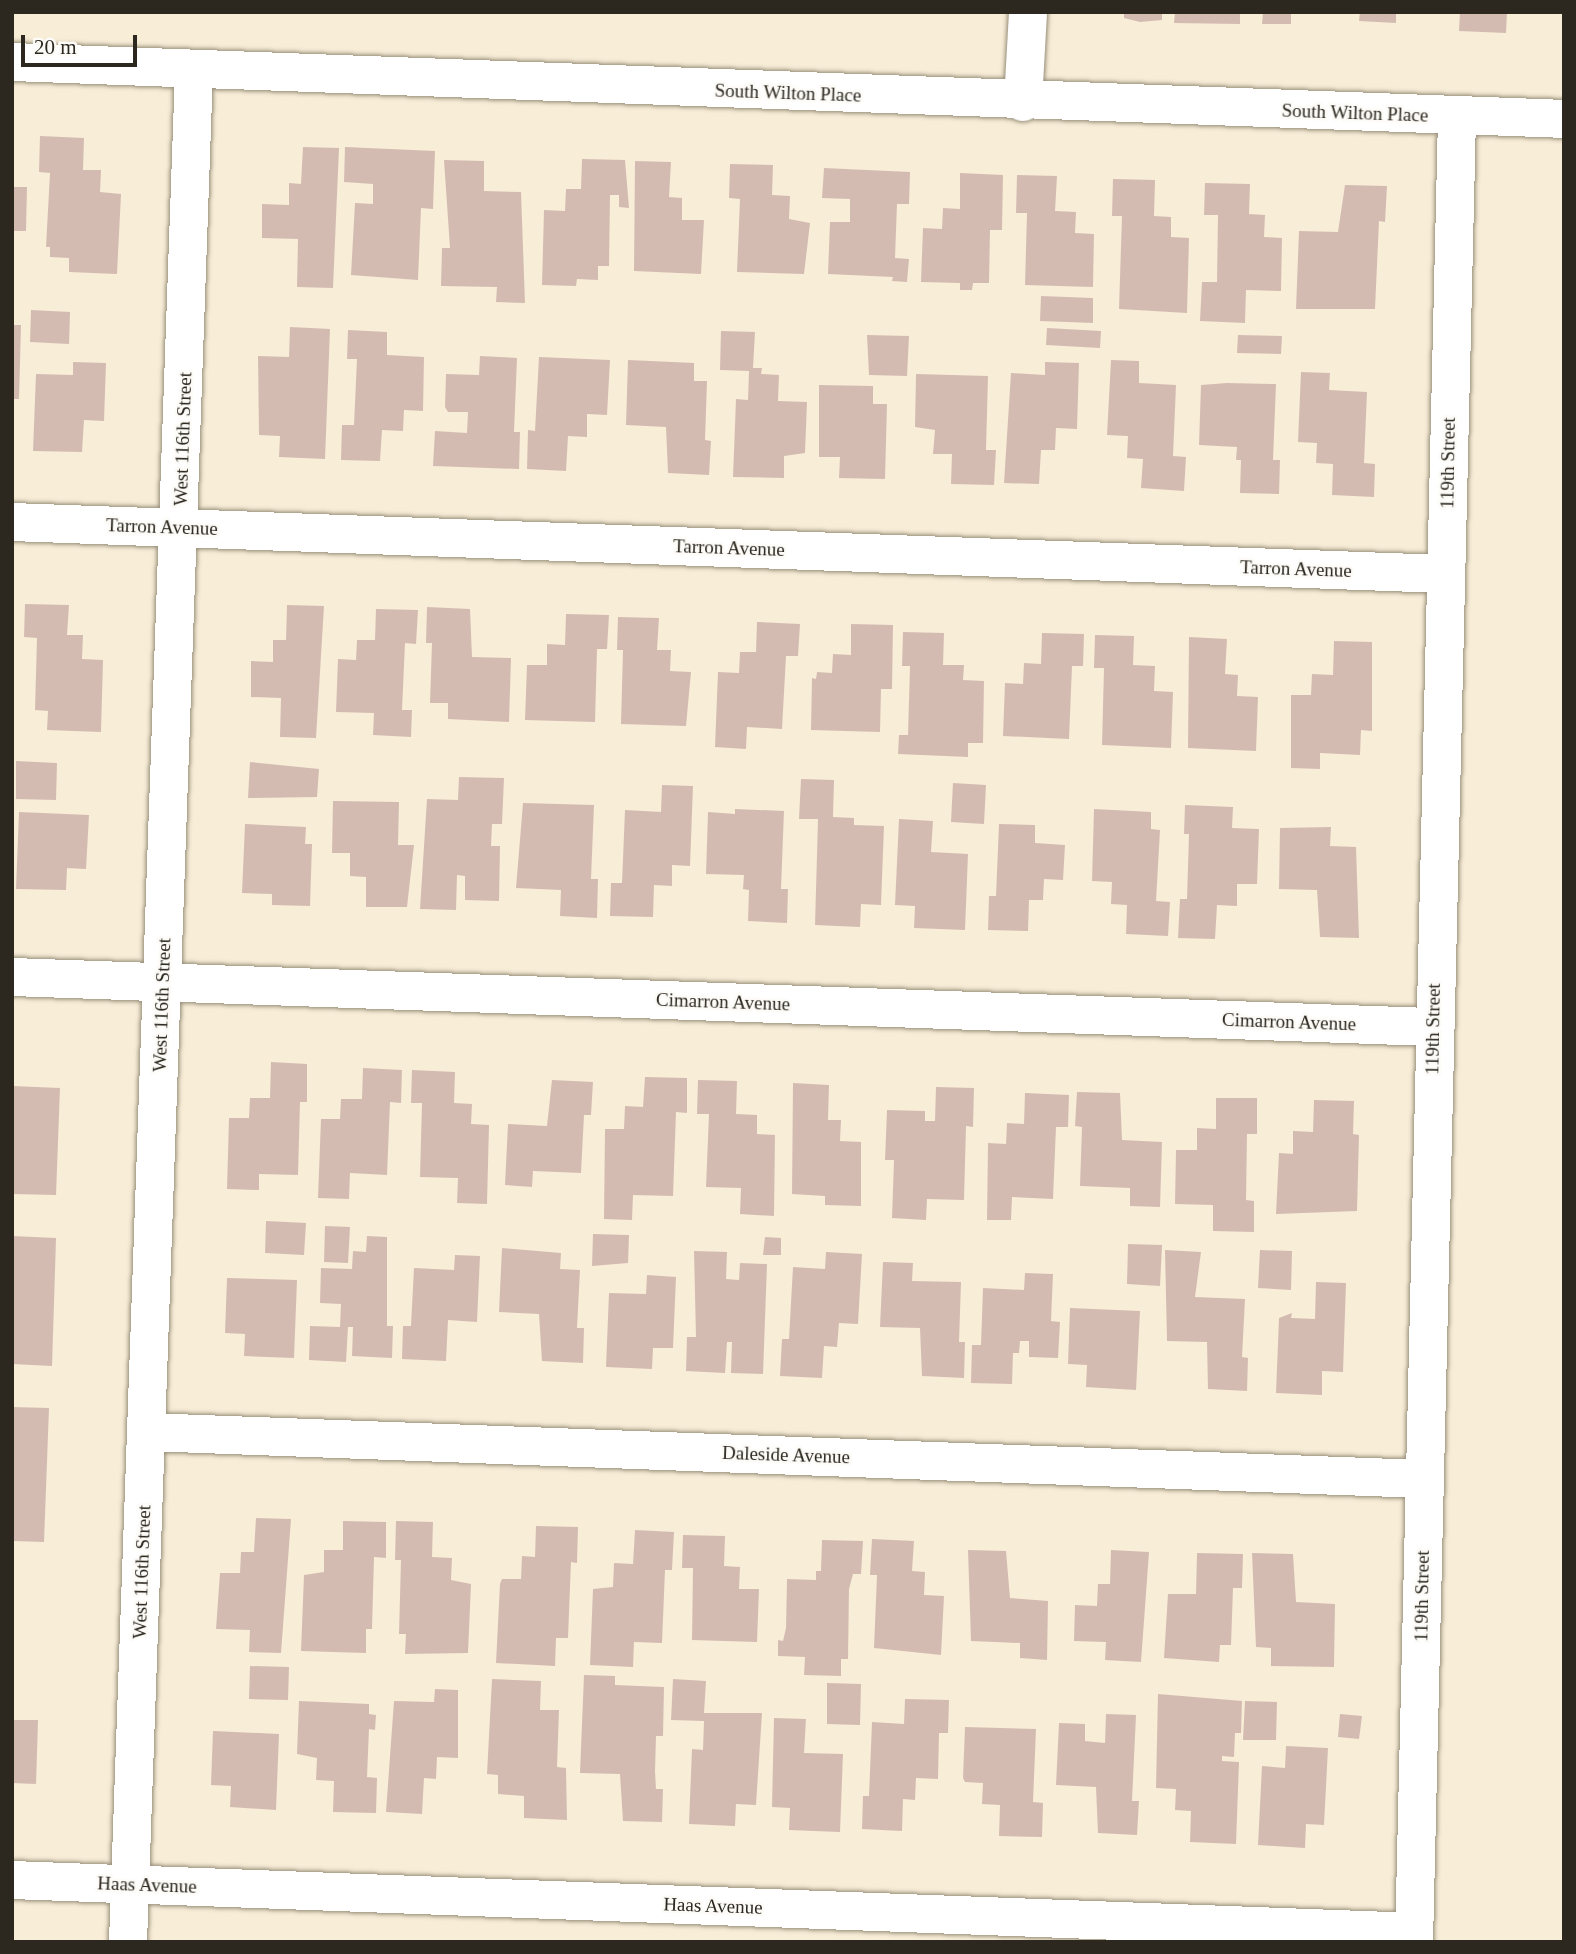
<!DOCTYPE html>
<html>
<head>
<meta charset="utf-8">
<style>
	body { margin:0 }
	#map { position:relative; width:1576px; height:1954px; overflow:hidden; background:#f8edd7; font-family:Georgia,serif }
	div>[style] { position:absolute }
	.building>* { inset:0; background:#d4bbb1 }
	.roads { filter:drop-shadow(0 0 2px #988f7a) drop-shadow(0 0 2px #988f7a) }
	.minor>* { height:38px; margin:-19px; padding:0 19px; transform-origin:19px; border-radius:19px; background:#fff }
	span { translate:-50% -50%; white-space:nowrap; text-align:center; line-height:1.15; -webkit-text-stroke:5px #fdfbf7; paint-order:stroke }
	.street-label { font-size:19px; color:#2c2820 }
	.frame { position:absolute; inset:0; border:14px solid #2c2820; pointer-events:none }
	.scale { position:absolute; left:21px; top:35px; width:116px; height:32px; box-sizing:border-box; border:4px solid #2c2820; border-top:0; padding-left:9px; font-size:21px; line-height:24px; white-space:nowrap; color:#2c2820; -webkit-text-stroke:5px #fdfbf7; paint-order:stroke }
</style>
</head>
<body>
<div id="map">
	<div class="building">
		<div style="clip-path:polygon(1124px 12px,1162px 12px,1162px 20px,1140px 22px,1124px 18px)"></div>
		<div style="clip-path:polygon(1175px 12px,1240px 12px,1240px 24px,1174px 23px)"></div>
		<div style="clip-path:polygon(1263px 12px,1291px 12px,1291px 24px,1262px 24px)"></div>
		<div style="clip-path:polygon(1360px 12px,1396px 12px,1396px 23px,1359px 21px)"></div>
		<div style="clip-path:polygon(1460px 12px,1507px 12px,1506px 33px,1459px 31px)"></div>
		<div style="clip-path:polygon(40px 136px,84px 138px,83px 170px,101px 170px,100px 192px,121px 194px,117px 274px,69px 272px,69px 258px,50px 257px,50px 247px,46px 247px,50px 173px,39px 172px)"></div>
		<div style="clip-path:polygon(303px 147px,339px 148px,333px 288px,297px 287px,298px 239px,262px 238px,262px 204px,289px 205px,289px 183px,301px 184px)"></div>
		<div style="clip-path:polygon(345px 147px,435px 151px,433px 209px,421px 208px,418px 280px,351px 275px,355px 203px,373px 204px,373px 184px,344px 182px)"></div>
		<div style="clip-path:polygon(582px 159px,625px 160px,629px 208px,619px 207px,619px 195px,610px 195px,609px 266px,598px 266px,598px 280px,577px 279px,576px 286px,542px 285px,544px 210px,565px 211px,566px 189px,581px 189px)"></div>
		<div style="clip-path:polygon(444px 160px,484px 161px,484px 191px,521px 192px,525px 303px,496px 302px,497px 287px,441px 286px,442px 248px,450px 248px)"></div>
		<div style="clip-path:polygon(635px 161px,671px 162px,669px 197px,682px 198px,682px 220px,704px 220px,701px 274px,634px 271px)"></div>
		<div style="clip-path:polygon(730px 164px,773px 165px,772px 195px,790px 196px,789px 219px,810px 223px,804px 274px,737px 272px,740px 199px,729px 198px)"></div>
		<div style="clip-path:polygon(824px 168px,910px 172px,909px 204px,897px 204px,895px 258px,909px 259px,907px 282px,892px 281px,893px 277px,828px 274px,830px 222px,850px 222px,850px 199px,822px 198px)"></div>
		<div style="clip-path:polygon(960px 173px,1003px 175px,1002px 230px,990px 230px,989px 283px,973px 283px,972px 290px,960px 290px,960px 283px,921px 282px,923px 228px,942px 229px,943px 208px,960px 209px)"></div>
		<div style="clip-path:polygon(1017px 175px,1057px 176px,1055px 211px,1076px 212px,1075px 233px,1094px 234px,1093px 287px,1025px 285px,1027px 213px,1016px 213px)"></div>
		<div style="clip-path:polygon(1113px 179px,1155px 180px,1154px 216px,1171px 217px,1171px 237px,1189px 238px,1187px 313px,1119px 309px,1122px 216px,1112px 216px)"></div>
		<div style="clip-path:polygon(1205px 183px,1250px 184px,1249px 214px,1265px 215px,1264px 237px,1282px 238px,1281px 291px,1246px 290px,1245px 323px,1200px 321px,1202px 282px,1217px 282px,1218px 215px,1204px 215px)"></div>
		<div style="clip-path:polygon(1345px 185px,1387px 186px,1385px 222px,1379px 221px,1375px 309px,1296px 309px,1299px 231px,1338px 232px)"></div>
		<div style="clip-path:polygon(12px 187px,27px 187px,26px 231px,12px 231px)"></div>
		<div style="clip-path:polygon(1041px 296px,1093px 298px,1093px 323px,1040px 321px)"></div>
		<div style="clip-path:polygon(31px 310px,70px 312px,69px 344px,30px 342px)"></div>
		<div style="clip-path:polygon(12px 325px,21px 325px,19px 399px,12px 399px)"></div>
		<div style="clip-path:polygon(290px 327px,330px 329px,325px 459px,279px 457px,280px 436px,259px 435px,258px 356px,289px 357px)"></div>
		<div style="clip-path:polygon(1047px 328px,1101px 331px,1100px 348px,1046px 345px)"></div>
		<div style="clip-path:polygon(348px 330px,387px 332px,387px 355px,424px 357px,423px 411px,404px 410px,403px 431px,382px 430px,380px 461px,341px 460px,342px 425px,354px 425px,357px 359px,347px 359px)"></div>
		<div style="clip-path:polygon(721px 331px,755px 332px,753px 368px,762px 368px,761px 374px,779px 375px,778px 401px,807px 402px,805px 453px,784px 456px,784px 478px,733px 477px,736px 399px,748px 400px,749px 371px,720px 370px)"></div>
		<div style="clip-path:polygon(867px 335px,909px 336px,907px 376px,869px 375px)"></div>
		<div style="clip-path:polygon(1238px 335px,1282px 336px,1281px 354px,1237px 353px)"></div>
		<div style="clip-path:polygon(480px 356px,517px 358px,514px 432px,520px 432px,519px 469px,433px 466px,435px 431px,467px 433px,468px 412px,448px 412px,445px 407px,446px 374px,479px 375px)"></div>
		<div style="clip-path:polygon(539px 357px,610px 360px,607px 415px,587px 414px,587px 437px,568px 436px,566px 471px,527px 469px,528px 430px,535px 431px)"></div>
		<div style="clip-path:polygon(628px 360px,694px 363px,694px 381px,707px 381px,705px 440px,711px 441px,709px 475px,668px 473px,666px 427px,626px 425px)"></div>
		<div style="clip-path:polygon(1111px 360px,1139px 361px,1139px 383px,1176px 385px,1173px 456px,1186px 457px,1184px 491px,1141px 488px,1143px 459px,1127px 458px,1128px 436px,1107px 435px)"></div>
		<div style="clip-path:polygon(73px 362px,106px 363px,104px 421px,84px 420px,82px 452px,33px 451px,36px 374px,73px 375px)"></div>
		<div style="clip-path:polygon(1045px 362px,1079px 363px,1077px 429px,1056px 428px,1055px 450px,1041px 450px,1039px 484px,1004px 483px,1011px 373px,1045px 375px)"></div>
		<div style="clip-path:polygon(1301px 372px,1330px 373px,1329px 390px,1367px 392px,1364px 463px,1375px 464px,1374px 497px,1332px 495px,1333px 464px,1316px 463px,1317px 443px,1298px 442px)"></div>
		<div style="clip-path:polygon(916px 374px,988px 376px,986px 450px,996px 450px,994px 485px,951px 484px,952px 454px,933px 454px,935px 430px,915px 427px)"></div>
		<div style="clip-path:polygon(1227px 383px,1276px 384px,1273px 460px,1280px 460px,1279px 494px,1240px 493px,1241px 460px,1236px 460px,1237px 447px,1199px 445px,1201px 385px)"></div>
		<div style="clip-path:polygon(819px 385px,873px 386px,873px 404px,887px 404px,885px 479px,839px 478px,840px 457px,819px 457px)"></div>
		<div style="clip-path:polygon(25px 604px,69px 605px,67px 635px,83px 635px,82px 659px,103px 660px,101px 732px,47px 730px,48px 711px,35px 710px,37px 638px,24px 637px)"></div>
		<div style="clip-path:polygon(287px 605px,324px 606px,316px 738px,280px 737px,281px 698px,251px 697px,251px 661px,273px 662px,273px 640px,286px 640px)"></div>
		<div style="clip-path:polygon(427px 607px,470px 609px,472px 657px,511px 658px,509px 722px,448px 719px,448px 703px,430px 703px,432px 643px,426px 643px)"></div>
		<div style="clip-path:polygon(376px 609px,418px 610px,416px 644px,405px 643px,402px 710px,412px 710px,411px 737px,373px 735px,374px 713px,336px 712px,338px 659px,356px 660px,357px 640px,375px 640px)"></div>
		<div style="clip-path:polygon(566px 614px,609px 615px,607px 649px,597px 649px,595px 722px,525px 720px,527px 665px,547px 665px,547px 644px,565px 645px)"></div>
		<div style="clip-path:polygon(618px 617px,659px 618px,657px 650px,671px 650px,670px 671px,691px 672px,686px 726px,621px 724px,623px 650px,617px 650px)"></div>
		<div style="clip-path:polygon(757px 622px,800px 624px,798px 656px,786px 656px,782px 729px,747px 727px,746px 749px,715px 747px,718px 672px,739px 673px,740px 652px,756px 652px)"></div>
		<div style="clip-path:polygon(851px 624px,893px 625px,892px 689px,881px 689px,880px 732px,811px 730px,812px 678px,816px 679px,817px 672px,832px 673px,833px 654px,851px 655px)"></div>
		<div style="clip-path:polygon(903px 632px,944px 633px,943px 665px,964px 665px,963px 680px,984px 681px,983px 743px,968px 743px,968px 757px,898px 754px,899px 735px,908px 735px,910px 666px,902px 666px)"></div>
		<div style="clip-path:polygon(1042px 633px,1084px 634px,1083px 666px,1072px 666px,1069px 739px,1003px 736px,1005px 683px,1023px 684px,1024px 663px,1041px 664px)"></div>
		<div style="clip-path:polygon(1095px 635px,1134px 636px,1133px 665px,1155px 666px,1154px 691px,1173px 692px,1171px 748px,1102px 745px,1104px 668px,1094px 668px)"></div>
		<div style="clip-path:polygon(1189px 637px,1227px 639px,1225px 674px,1238px 675px,1237px 696px,1258px 697px,1256px 751px,1188px 748px)"></div>
		<div style="clip-path:polygon(1334px 641px,1372px 642px,1372px 731px,1361px 730px,1360px 755px,1320px 753px,1320px 769px,1291px 768px,1291px 695px,1311px 695px,1312px 674px,1333px 675px)"></div>
		<div style="clip-path:polygon(16px 761px,57px 763px,56px 800px,16px 799px)"></div>
		<div style="clip-path:polygon(250px 762px,319px 769px,317px 797px,248px 798px)"></div>
		<div style="clip-path:polygon(459px 777px,504px 778px,502px 824px,492px 824px,491px 846px,500px 846px,499px 901px,465px 900px,465px 876px,457px 875px,456px 910px,420px 909px,427px 799px,458px 800px)"></div>
		<div style="clip-path:polygon(801px 779px,834px 780px,833px 817px,854px 818px,854px 825px,884px 826px,881px 905px,861px 904px,860px 927px,815px 925px,818px 819px,799px 819px)"></div>
		<div style="clip-path:polygon(953px 783px,986px 785px,984px 824px,951px 822px)"></div>
		<div style="clip-path:polygon(662px 785px,693px 786px,690px 866px,672px 865px,672px 886px,654px 885px,653px 917px,610px 916px,611px 883px,622px 883px,625px 810px,661px 812px)"></div>
		<div style="clip-path:polygon(333px 801px,399px 802px,398px 845px,414px 845px,407px 907px,366px 907px,366px 877px,350px 876px,350px 853px,332px 853px)"></div>
		<div style="clip-path:polygon(523px 803px,594px 805px,591px 879px,598px 879px,597px 918px,560px 916px,561px 890px,516px 888px)"></div>
		<div style="clip-path:polygon(1185px 805px,1233px 807px,1232px 828px,1259px 829px,1257px 884px,1237px 884px,1237px 906px,1217px 905px,1215px 939px,1178px 938px,1180px 899px,1187px 899px,1189px 834px,1184px 834px)"></div>
		<div style="clip-path:polygon(735px 809px,784px 811px,781px 889px,788px 889px,787px 923px,748px 921px,749px 890px,743px 889px,744px 875px,706px 874px,708px 812px,735px 814px)"></div>
		<div style="clip-path:polygon(1094px 809px,1151px 812px,1151px 829px,1160px 830px,1156px 901px,1170px 902px,1168px 936px,1126px 934px,1127px 905px,1111px 904px,1112px 882px,1092px 881px)"></div>
		<div style="clip-path:polygon(19px 812px,89px 815px,86px 869px,67px 868px,66px 890px,16px 889px)"></div>
		<div style="clip-path:polygon(899px 819px,933px 821px,931px 852px,968px 854px,965px 930px,914px 928px,915px 906px,895px 905px)"></div>
		<div style="clip-path:polygon(245px 824px,306px 827px,305px 844px,312px 844px,310px 906px,272px 905px,272px 894px,242px 893px)"></div>
		<div style="clip-path:polygon(999px 824px,1035px 825px,1035px 843px,1065px 845px,1063px 880px,1044px 879px,1043px 900px,1029px 900px,1028px 931px,988px 930px,989px 896px,996px 896px)"></div>
		<div style="clip-path:polygon(1331px 827px,1330px 846px,1356px 847px,1359px 938px,1320px 937px,1317px 890px,1279px 889px,1280px 828px)"></div>
		<div style="clip-path:polygon(271px 1062px,307px 1064px,307px 1102px,300px 1102px,298px 1175px,259px 1174px,259px 1190px,227px 1189px,229px 1118px,249px 1118px,250px 1098px,270px 1098px)"></div>
		<div style="clip-path:polygon(363px 1068px,402px 1070px,401px 1103px,390px 1102px,387px 1175px,350px 1173px,349px 1199px,318px 1198px,321px 1119px,340px 1119px,341px 1099px,362px 1099px)"></div>
		<div style="clip-path:polygon(412px 1070px,455px 1072px,454px 1103px,472px 1104px,471px 1124px,489px 1125px,487px 1204px,457px 1203px,458px 1178px,420px 1177px,422px 1103px,411px 1103px)"></div>
		<div style="clip-path:polygon(645px 1077px,687px 1078px,687px 1113px,676px 1112px,673px 1196px,633px 1195px,632px 1220px,604px 1219px,605px 1129px,624px 1129px,625px 1106px,643px 1107px)"></div>
		<div style="clip-path:polygon(552px 1080px,593px 1082px,591px 1115px,584px 1115px,581px 1173px,533px 1171px,532px 1187px,505px 1185px,508px 1124px,547px 1126px)"></div>
		<div style="clip-path:polygon(698px 1080px,737px 1081px,736px 1114px,757px 1115px,757px 1134px,775px 1135px,774px 1216px,740px 1214px,741px 1188px,706px 1187px,709px 1114px,697px 1114px)"></div>
		<div style="clip-path:polygon(793px 1083px,829px 1085px,828px 1120px,841px 1120px,840px 1141px,861px 1142px,861px 1206px,825px 1205px,825px 1196px,792px 1194px)"></div>
		<div style="clip-path:polygon(12px 1086px,60px 1088px,56px 1195px,12px 1194px)"></div>
		<div style="clip-path:polygon(936px 1087px,974px 1088px,973px 1127px,966px 1126px,964px 1200px,927px 1199px,926px 1220px,892px 1218px,894px 1160px,885px 1160px,887px 1110px,925px 1111px,925px 1121px,935px 1121px)"></div>
		<div style="clip-path:polygon(1077px 1092px,1120px 1093px,1122px 1140px,1162px 1142px,1160px 1207px,1130px 1206px,1130px 1188px,1080px 1186px,1082px 1127px,1075px 1126px)"></div>
		<div style="clip-path:polygon(1025px 1093px,1069px 1095px,1068px 1127px,1056px 1127px,1053px 1199px,1012px 1197px,1011px 1220px,987px 1220px,988px 1143px,1006px 1144px,1007px 1123px,1024px 1124px)"></div>
		<div style="clip-path:polygon(1216px 1098px,1257px 1098px,1257px 1134px,1247px 1134px,1246px 1200px,1254px 1201px,1254px 1232px,1213px 1231px,1213px 1205px,1175px 1204px,1176px 1150px,1197px 1150px,1197px 1128px,1216px 1129px)"></div>
		<div style="clip-path:polygon(1314px 1100px,1354px 1101px,1353px 1134px,1359px 1135px,1357px 1211px,1276px 1214px,1279px 1153px,1293px 1154px,1293px 1131px,1313px 1132px)"></div>
		<div style="clip-path:polygon(266px 1221px,306px 1223px,304px 1255px,265px 1253px)"></div>
		<div style="clip-path:polygon(325px 1226px,350px 1227px,348px 1263px,324px 1262px)"></div>
		<div style="clip-path:polygon(593px 1234px,629px 1235px,628px 1263px,592px 1266px)"></div>
		<div style="clip-path:polygon(12px 1236px,56px 1238px,52px 1366px,12px 1364px)"></div>
		<div style="clip-path:polygon(367px 1236px,387px 1237px,387px 1326px,393px 1326px,392px 1358px,352px 1356px,353px 1327px,348px 1327px,346px 1362px,309px 1360px,310px 1326px,340px 1327px,341px 1304px,320px 1303px,321px 1268px,352px 1269px,353px 1251px,366px 1252px)"></div>
		<div style="clip-path:polygon(765px 1237px,781px 1238px,781px 1255px,763px 1255px)"></div>
		<div style="clip-path:polygon(1128px 1244px,1162px 1245px,1160px 1286px,1127px 1284px)"></div>
		<div style="clip-path:polygon(502px 1248px,561px 1253px,560px 1269px,580px 1270px,577px 1328px,584px 1328px,583px 1363px,542px 1361px,539px 1314px,499px 1312px)"></div>
		<div style="clip-path:polygon(1165px 1250px,1201px 1252px,1195px 1297px,1245px 1299px,1242px 1357px,1248px 1358px,1247px 1391px,1208px 1389px,1207px 1342px,1167px 1341px)"></div>
		<div style="clip-path:polygon(1260px 1250px,1292px 1251px,1291px 1290px,1258px 1288px)"></div>
		<div style="clip-path:polygon(694px 1251px,727px 1252px,726px 1279px,739px 1280px,740px 1263px,767px 1264px,763px 1374px,731px 1373px,732px 1342px,727px 1342px,725px 1373px,686px 1371px,687px 1337px,696px 1337px)"></div>
		<div style="clip-path:polygon(826px 1252px,862px 1254px,858px 1324px,839px 1323px,837px 1347px,824px 1346px,822px 1378px,780px 1376px,782px 1339px,789px 1339px,793px 1267px,825px 1269px)"></div>
		<div style="clip-path:polygon(455px 1255px,480px 1256px,477px 1322px,448px 1320px,446px 1361px,402px 1359px,403px 1326px,411px 1326px,414px 1268px,454px 1270px)"></div>
		<div style="clip-path:polygon(883px 1262px,913px 1263px,912px 1281px,961px 1282px,959px 1342px,965px 1342px,964px 1378px,922px 1376px,920px 1328px,880px 1327px)"></div>
		<div style="clip-path:polygon(1025px 1273px,1053px 1274px,1051px 1321px,1060px 1322px,1058px 1358px,1029px 1357px,1029px 1341px,1020px 1341px,1019px 1353px,1013px 1353px,1012px 1384px,971px 1383px,972px 1345px,981px 1345px,983px 1288px,1024px 1290px)"></div>
		<div style="clip-path:polygon(647px 1275px,676px 1277px,673px 1348px,653px 1348px,652px 1369px,606px 1367px,609px 1293px,646px 1294px)"></div>
		<div style="clip-path:polygon(227px 1278px,297px 1280px,294px 1358px,244px 1356px,245px 1334px,225px 1333px)"></div>
		<div style="clip-path:polygon(1316px 1282px,1346px 1283px,1343px 1372px,1322px 1371px,1322px 1395px,1276px 1393px,1279px 1318px,1292px 1313px,1291px 1318px,1315px 1319px)"></div>
		<div style="clip-path:polygon(1070px 1308px,1140px 1311px,1136px 1390px,1086px 1387px,1087px 1365px,1068px 1364px)"></div>
		<div style="clip-path:polygon(12px 1407px,49px 1408px,44px 1542px,12px 1541px)"></div>
		<div style="clip-path:polygon(256px 1518px,291px 1519px,281px 1653px,249px 1652px,250px 1630px,216px 1629px,220px 1573px,240px 1573px,241px 1552px,254px 1552px)"></div>
		<div style="clip-path:polygon(343px 1521px,386px 1522px,386px 1558px,374px 1557px,372px 1629px,366px 1629px,366px 1653px,301px 1651px,304px 1575px,324px 1572px,324px 1550px,343px 1550px)"></div>
		<div style="clip-path:polygon(396px 1521px,433px 1522px,432px 1557px,452px 1558px,451px 1580px,471px 1584px,468px 1653px,405px 1654px,406px 1634px,399px 1634px,401px 1560px,395px 1560px)"></div>
		<div style="clip-path:polygon(536px 1526px,578px 1527px,577px 1563px,571px 1562px,568px 1638px,556px 1638px,555px 1666px,496px 1663px,500px 1584px,502px 1579px,521px 1579px,522px 1556px,535px 1557px)"></div>
		<div style="clip-path:polygon(635px 1530px,674px 1532px,672px 1570px,665px 1570px,662px 1643px,634px 1642px,633px 1667px,590px 1665px,593px 1589px,613px 1587px,614px 1563px,633px 1564px)"></div>
		<div style="clip-path:polygon(683px 1535px,725px 1536px,724px 1566px,740px 1567px,739px 1589px,759px 1589px,757px 1642px,692px 1640px,693px 1568px,682px 1568px)"></div>
		<div style="clip-path:polygon(872px 1539px,914px 1541px,912px 1571px,925px 1572px,924px 1595px,944px 1596px,941px 1655px,874px 1648px,877px 1575px,870px 1575px)"></div>
		<div style="clip-path:polygon(822px 1540px,863px 1541px,861px 1574px,853px 1574px,849px 1589px,848px 1659px,841px 1659px,841px 1676px,804px 1675px,805px 1657px,778px 1656px,778px 1640px,783px 1641px,786px 1628px,787px 1579px,816px 1580px,816px 1571px,821px 1571px)"></div>
		<div style="clip-path:polygon(968px 1550px,1006px 1551px,1010px 1598px,1048px 1601px,1047px 1660px,1020px 1658px,1020px 1643px,971px 1641px)"></div>
		<div style="clip-path:polygon(1111px 1550px,1149px 1552px,1141px 1662px,1105px 1660px,1106px 1642px,1074px 1641px,1075px 1605px,1097px 1606px,1098px 1584px,1110px 1584px)"></div>
		<div style="clip-path:polygon(1197px 1553px,1243px 1554px,1242px 1588px,1233px 1588px,1231px 1645px,1220px 1645px,1219px 1662px,1164px 1658px,1168px 1594px,1196px 1594px)"></div>
		<div style="clip-path:polygon(1252px 1553px,1293px 1554px,1296px 1602px,1335px 1604px,1334px 1667px,1271px 1666px,1271px 1648px,1256px 1647px)"></div>
		<div style="clip-path:polygon(250px 1666px,289px 1667px,288px 1700px,249px 1699px)"></div>
		<div style="clip-path:polygon(584px 1675px,615px 1676px,615px 1685px,664px 1687px,663px 1736px,656px 1736px,655px 1771px,656px 1789px,663px 1789px,662px 1822px,623px 1821px,620px 1774px,580px 1773px)"></div>
		<div style="clip-path:polygon(492px 1679px,541px 1681px,540px 1710px,559px 1710px,557px 1767px,566px 1768px,567px 1820px,524px 1818px,524px 1796px,498px 1794px,498px 1775px,487px 1774px)"></div>
		<div style="clip-path:polygon(673px 1679px,706px 1681px,704px 1713px,762px 1713px,756px 1805px,736px 1804px,735px 1826px,689px 1824px,692px 1749px,703px 1750px,704px 1721px,671px 1720px)"></div>
		<div style="clip-path:polygon(827px 1683px,861px 1684px,860px 1725px,827px 1724px)"></div>
		<div style="clip-path:polygon(435px 1689px,458px 1690px,458px 1758px,437px 1757px,436px 1779px,424px 1778px,422px 1814px,386px 1812px,394px 1701px,434px 1702px)"></div>
		<div style="clip-path:polygon(1158px 1694px,1242px 1701px,1241px 1733px,1235px 1733px,1234px 1757px,1222px 1756px,1222px 1761px,1239px 1762px,1236px 1844px,1190px 1842px,1191px 1811px,1175px 1810px,1176px 1789px,1156px 1788px)"></div>
		<div style="clip-path:polygon(905px 1699px,949px 1700px,948px 1733px,939px 1733px,938px 1779px,916px 1778px,915px 1800px,903px 1799px,902px 1831px,862px 1829px,863px 1796px,869px 1796px,872px 1722px,904px 1724px)"></div>
		<div style="clip-path:polygon(299px 1701px,369px 1704px,369px 1714px,376px 1715px,375px 1730px,369px 1729px,367px 1777px,377px 1778px,376px 1813px,333px 1812px,334px 1781px,316px 1780px,317px 1758px,297px 1754px)"></div>
		<div style="clip-path:polygon(1245px 1701px,1277px 1702px,1276px 1740px,1243px 1740px)"></div>
		<div style="clip-path:polygon(1106px 1714px,1136px 1715px,1132px 1801px,1139px 1801px,1137px 1835px,1098px 1833px,1096px 1787px,1056px 1785px,1059px 1723px,1085px 1724px,1085px 1741px,1105px 1743px)"></div>
		<div style="clip-path:polygon(1340px 1714px,1362px 1716px,1359px 1739px,1338px 1737px)"></div>
		<div style="clip-path:polygon(774px 1718px,806px 1719px,804px 1753px,843px 1754px,840px 1832px,789px 1830px,790px 1808px,772px 1807px)"></div>
		<div style="clip-path:polygon(12px 1720px,38px 1720px,36px 1784px,12px 1783px)"></div>
		<div style="clip-path:polygon(965px 1727px,1036px 1729px,1033px 1802px,1043px 1803px,1042px 1837px,999px 1836px,1000px 1805px,982px 1804px,983px 1783px,965px 1782px,963px 1778px)"></div>
		<div style="clip-path:polygon(213px 1731px,279px 1734px,276px 1810px,230px 1807px,231px 1786px,211px 1785px)"></div>
		<div style="clip-path:polygon(1286px 1746px,1328px 1748px,1324px 1825px,1306px 1824px,1305px 1848px,1258px 1845px,1262px 1766px,1285px 1768px)"></div>
	</div>
	<div class="roads">
		<div class="minor">
			<div style="left:12px;top:62px;width:1553px;rotate:2.1deg"></div>
			<div style="left:1023px;top:102px;width:90px;rotate:-86.8deg"></div>
			<div style="left:12px;top:522px;width:1435px;rotate:2.08deg"></div>
			<div style="left:12px;top:977px;width:1422px;rotate:2.02deg"></div>
			<div style="left:147px;top:1432px;width:1278px;rotate:2.11deg"></div>
			<div style="left:12px;top:1880px;width:1403px;rotate:2.12deg"></div>
			<div style="left:128px;top:1942px;width:1874px;rotate:-87.98deg"></div>
			<div style="left:1414px;top:1942px;width:1826px;rotate:-88.65deg"></div>
		</div>
	</div>
	<div class="street-label">
		<span style="left:788px;top:93px;rotate:2deg">South Wilton Place</span>
		<span style="left:1355px;top:113px;rotate:2deg">South Wilton Place</span>
		<span style="left:183px;top:439px;rotate:-88deg">West 116th Street</span>
		<span style="left:1448px;top:463px;rotate:-89deg">119th Street</span>
		<span style="left:162px;top:527px;rotate:2deg">Tarron Avenue</span>
		<span style="left:729px;top:548px;rotate:2deg">Tarron Avenue</span>
		<span style="left:1296px;top:569px;rotate:2deg">Tarron Avenue</span>
		<span style="left:723px;top:1002px;rotate:2deg">Cimarron Avenue</span>
		<span style="left:162px;top:1005px;rotate:-88deg">West 116th Street</span>
		<span style="left:1289px;top:1022px;rotate:2deg">Cimarron Avenue</span>
		<span style="left:1433px;top:1029px;rotate:-89deg">119th Street</span>
		<span style="left:786px;top:1455px;rotate:2deg">Daleside Avenue</span>
		<span style="left:142px;top:1572px;rotate:-88deg">West 116th Street</span>
		<span style="left:1422px;top:1596px;rotate:-89deg">119th Street</span>
		<span style="left:147px;top:1885px;rotate:2deg">Haas Avenue</span>
		<span style="left:713px;top:1906px;rotate:2deg">Haas Avenue</span>
	</div>
	<div class="frame"></div>
	<div class="scale">20 m</div>
</div>
</body>
</html>
